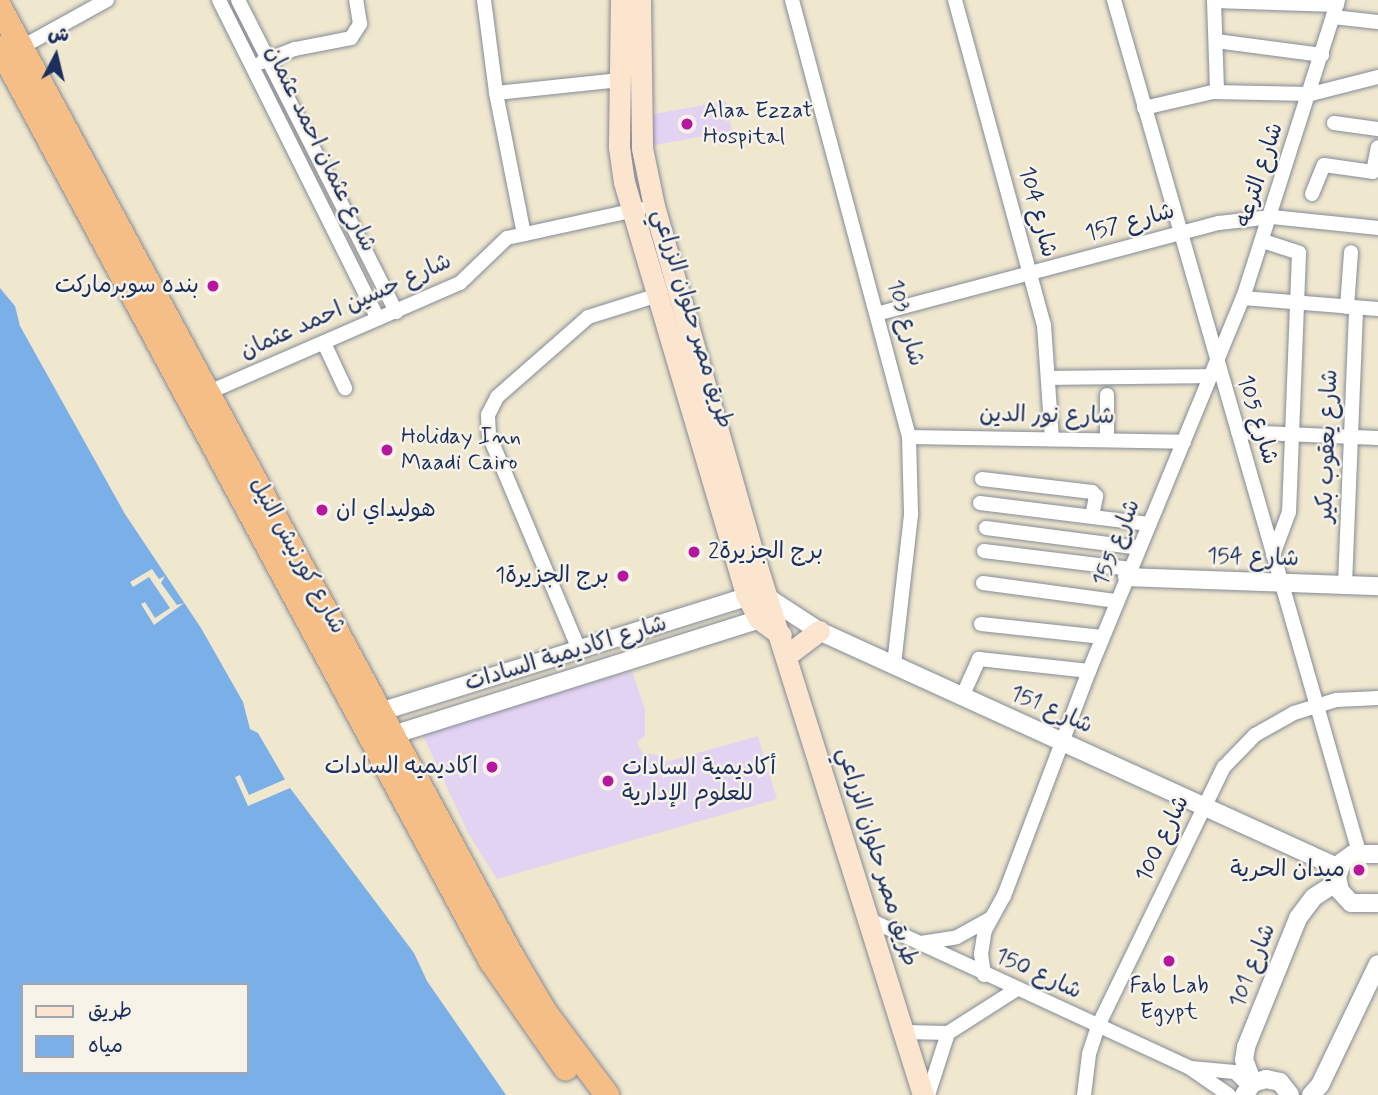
<!DOCTYPE html>
<html>
<head>
<meta charset="utf-8">
<style>
	body { margin:0 }
	#map { position:relative; width:1378px; height:1095px; overflow:hidden; background:#efe7ce; font-family:Mynerve,"Playpen Sans Arabic",sans-serif }
	div>[style] { position:absolute }
	.built>* { inset:0; background:#e3d3f3 }
	.water>* { inset:0; background:#7bafe8 }
	.pier>* { inset:0; background:#efe7ce }
	.roads { filter:drop-shadow(0 0 2px #858b96) drop-shadow(0 0 2px #858b96) }
	.minor>* { height:14px; margin:-7px; padding:0 7px; transform-origin:7px; border-radius:7px; background:#fff }
	.tertiary>* { height:18px; margin:-9px; padding:0 9px; transform-origin:9px; border-radius:9px; background:#fff }
	.secondary>* { height:21px; margin:-10.5px; padding:0 10.5px; transform-origin:10.5px; border-radius:10.5px; background:#fbe5cf }
	.trunk>* { height:24px; margin:-12px; padding:0 12px; transform-origin:12px; border-radius:12px; background:#f6be87 }
	.dots>* { width:19px; height:19px; translate:-50% -50%; box-sizing:border-box; border:4px solid #f7f3e8; border-radius:50% }
	span { translate:-50% -50%; white-space:nowrap; text-align:center; line-height:1.15; -webkit-text-stroke:5px #f7f3e8; paint-order:stroke }
	.poi-label { font-size:23px; color:#1b2f5e }
	.left { translate:0 -50%; text-align:left }
	.right { translate:-100% -50%; text-align:right }
	.street-label { font-size:23px; color:#1b2f5e }
	.legend { position:absolute; left:21px; top:983px; width:228px; height:91px; box-sizing:border-box; background:#f7f3e8; border:2px solid #9fa5b1; margin:0; padding:9px 12px; list-style:none; font-size:21px; color:#1b2f5e }
	.legend li { display:flex; align-items:center; gap:14px; height:35px }
	.legend b { width:35px; border:2px solid #9fa5b1 }
	.north { position:absolute; left:21px; top:21px; width:70px; height:70px; -webkit-text-stroke:5px #f7f3e8; paint-order:stroke; rotate:7deg; font-size:19px; font-weight:700; line-height:28px; text-align:center; color:#1b2f5e }
	.north::after { content:''; display:block; margin:auto; width:24px; height:32px; background:#1b2f5e; clip-path:polygon(50% 0,100% 100%,50% 72%,0 100%) }
</style>
</head>
<body>
<div id="map">
	<div class="built">
		<div style="clip-path:polygon(726px 101px,732px 131px,649px 146px,643px 116px)"></div>
		<div style="clip-path:polygon(632px 671px,645px 709px,645px 736px,637px 742px,642px 753px,658px 755px,662px 763px,758px 736px,777px 799px,497px 879px,468px 833px,422px 733px)"></div>
	</div>
	<div class="water">
		<div style="clip-path:polygon(evenodd,0 288px,15px 306px,20px 326px,125px 514px,201px 628px,243px 702px,250px 729px,258px 733px,290px 788px,414px 953px,427px 981px,506px 1095px,0 1095px,0 288px,23px 985px,247px 985px,247px 1072px,23px 1072px,23px 985px)"></div>
	</div>
	<div class="pier">
		<div style="clip-path:polygon(152px 569px,159px 579px,165px 576px,161px 583px,177px 605px,184px 603px,154px 625px,141px 604px,145px 602px,155px 618px,170px 608px,149px 577px,133px 587px,130px 582px)"></div>
		<div style="clip-path:polygon(240px 775px,249px 795px,286px 779px,290px 788px,248px 806px,235px 777px)"></div>
	</div>
	<div class="roads">
		<div class="minor">
			<div style="left:219px;top:0;width:356px;rotate:63.5deg"></div>
			<div style="left:238px;top:0;width:350px;rotate:63.1deg"></div>
			<div style="left:484px;top:0;width:94px;rotate:82.6deg"></div>
			<div style="left:496px;top:93px;width:144px;rotate:78.8deg"></div>
			<div style="left:792px;top:0;width:452px;rotate:75deg"></div>
			<div style="left:909px;top:437px;width:78px;rotate:88.5deg"></div>
			<div style="left:911px;top:515px;width:151px;rotate:96.5deg"></div>
			<div style="left:955px;top:0;width:337px;rotate:74.7deg"></div>
			<div style="left:1044px;top:325px;width:114px;rotate:86deg"></div>
			<div style="left:1114px;top:0;width:887px;rotate:73.96deg"></div>
			<div style="left:1214px;top:0;width:92px;rotate:88.1deg"></div>
			<div style="left:1214px;top:1px;width:123px;rotate:1.9deg"></div>
			<div style="left:1333px;top:17px;width:45px;rotate:6.3deg"></div>
			<div style="left:1216px;top:41px;width:107px;rotate:7.5deg"></div>
			<div style="left:22px;top:47px;width:97px;rotate:-28.9deg"></div>
			<div style="left:262px;top:62px;width:35px;rotate:-22deg"></div>
			<div style="left:295px;top:49px;width:57px;rotate:-11.1deg"></div>
			<div style="left:351px;top:38px;width:17px;rotate:-57deg"></div>
			<div style="left:360px;top:24px;width:24px;rotate:-99deg"></div>
			<div style="left:496px;top:93px;width:125px;rotate:-6deg"></div>
			<div style="left:1144px;top:108px;width:71px;rotate:-13.1deg"></div>
			<div style="left:1213px;top:92px;width:98px;rotate:1.2deg"></div>
			<div style="left:1311px;top:94px;width:69px;rotate:-14.2deg"></div>
			<div style="left:1334px;top:123px;width:44px;rotate:7.8deg"></div>
			<div style="left:1312px;top:194px;width:31px;rotate:-68deg"></div>
			<div style="left:1324px;top:165px;width:49px;rotate:8.1deg"></div>
			<div style="left:1373px;top:172px;width:25px;rotate:-79deg"></div>
			<div style="left:1263px;top:241px;width:38px;rotate:18deg"></div>
			<div style="left:1299px;top:253px;width:259px;rotate:92.2deg"></div>
			<div style="left:1289px;top:512px;width:46px;rotate:110.4deg"></div>
			<div style="left:1243px;top:298px;width:135px;rotate:4.7deg"></div>
			<div style="left:1347px;top:307px;width:55px;rotate:-85.8deg"></div>
			<div style="left:880px;top:313px;width:351px;rotate:-14.9deg"></div>
			<div style="left:1219px;top:223px;width:53px;rotate:-6.5deg"></div>
			<div style="left:1272px;top:217px;width:107px;rotate:5.9deg"></div>
			<div style="left:324px;top:343px;width:50px;rotate:65deg"></div>
			<div style="left:1050px;top:378px;width:161px;rotate:-0.7deg"></div>
			<div style="left:207px;top:393px;width:276px;rotate:-23.5deg"></div>
			<div style="left:460px;top:283px;width:65px;rotate:-43.8deg"></div>
			<div style="left:507px;top:238px;width:136px;rotate:-12.3deg"></div>
			<div style="left:1238px;top:432px;width:140px;rotate:2.5deg"></div>
			<div style="left:909px;top:437px;width:275px;rotate:1deg"></div>
			<div style="left:1107px;top:440px;width:45px;rotate:-90deg"></div>
			<div style="left:982px;top:479px;width:111px;rotate:6.7deg"></div>
			<div style="left:1092px;top:492px;width:6px;rotate:45deg"></div>
			<div style="left:1096px;top:496px;width:21px;rotate:101deg"></div>
			<div style="left:980px;top:503px;width:170px;rotate:7.1deg"></div>
			<div style="left:986px;top:528px;width:154px;rotate:7.4deg"></div>
			<div style="left:984px;top:551px;width:148px;rotate:7deg"></div>
			<div style="left:983px;top:583px;width:135px;rotate:7.7deg"></div>
			<div style="left:1345px;top:585px;width:277px;rotate:-87.7deg"></div>
			<div style="left:981px;top:624px;width:122px;rotate:6.1deg"></div>
			<div style="left:578px;top:647px;width:230px;rotate:-112.8deg"></div>
			<div style="left:489px;top:435px;width:20px;rotate:-93deg"></div>
			<div style="left:488px;top:415px;width:20px;rotate:-63deg"></div>
			<div style="left:497px;top:397px;width:121px;rotate:-41.3deg"></div>
			<div style="left:588px;top:317px;width:70px;rotate:-17.4deg"></div>
			<div style="left:962px;top:697px;width:42px;rotate:-65.9deg"></div>
			<div style="left:979px;top:659px;width:111px;rotate:6.2deg"></div>
			<div style="left:868px;top:919px;width:355px;rotate:24.8deg"></div>
			<div style="left:1190px;top:1068px;width:47px;rotate:34.7deg"></div>
			<div style="left:921px;top:943px;width:36px;rotate:-9deg"></div>
			<div style="left:957px;top:937px;width:37px;rotate:-29deg"></div>
			<div style="left:984px;top:975px;width:21px;rotate:-98deg"></div>
			<div style="left:981px;top:954px;width:24px;rotate:-81deg"></div>
			<div style="left:985px;top:930px;width:39px;rotate:-61deg"></div>
			<div style="left:1004px;top:896px;width:241px;rotate:-69.3deg"></div>
			<div style="left:1089px;top:671px;width:404px;rotate:-67.6deg"></div>
			<div style="left:1243px;top:298px;width:313px;rotate:-72.3deg"></div>
			<div style="left:905px;top:1032px;width:43px;rotate:1.3deg"></div>
			<div style="left:948px;top:1033px;width:82px;rotate:-32.5deg"></div>
			<div style="left:1191px;top:1068px;width:44px;rotate:5.2deg"></div>
			<div style="left:1235px;top:1072px;width:20px;rotate:45deg"></div>
			<div style="left:928px;top:1095px;width:65px;rotate:-72.1deg"></div>
			<div style="left:1084px;top:1095px;width:41px;rotate:-83deg"></div>
			<div style="left:1089px;top:1054px;width:29px;rotate:-72deg"></div>
			<div style="left:1098px;top:1026px;width:288px;rotate:-64.1deg"></div>
			<div style="left:1224px;top:767px;width:45px;rotate:-45.9deg"></div>
			<div style="left:1255px;top:735px;width:45px;rotate:-29.4deg"></div>
			<div style="left:1294px;top:713px;width:44px;rotate:-17.2deg"></div>
			<div style="left:1336px;top:700px;width:42px;rotate:-2.7deg"></div>
		</div>
		<div class="tertiary">
			<div style="left:1127px;top:577px;width:251px;rotate:2.1deg"></div>
			<div style="left:370px;top:715px;width:404px;rotate:-17.4deg"></div>
			<div style="left:755px;top:594px;width:16px;rotate:18deg"></div>
			<div style="left:770px;top:599px;width:59px;rotate:33.1deg"></div>
			<div style="left:819px;top:631px;width:571px;rotate:24.5deg"></div>
			<div style="left:383px;top:738px;width:406px;rotate:-17.5deg"></div>
			<div style="left:1378px;top:854px;width:25px;rotate:180deg"></div>
			<div style="left:1353px;top:854px;width:14px;rotate:144deg"></div>
			<div style="left:1342px;top:862px;width:16px;rotate:108deg"></div>
			<div style="left:1337px;top:877px;width:14px;rotate:78deg"></div>
			<div style="left:1340px;top:891px;width:16px;rotate:47deg"></div>
			<div style="left:1351px;top:903px;width:27px"></div>
			<div style="left:1253px;top:1083px;width:25px;rotate:-111deg"></div>
			<div style="left:1244px;top:1060px;width:13px;rotate:-81deg"></div>
			<div style="left:1246px;top:1047px;width:139px;rotate:-68deg"></div>
			<div style="left:1298px;top:918px;width:26px;rotate:-53deg"></div>
			<div style="left:1314px;top:897px;width:27px;rotate:-33deg"></div>
			<div style="left:1244px;top:1095px;width:15px;rotate:-53deg"></div>
			<div style="left:1253px;top:1083px;width:14px;rotate:-17deg"></div>
			<div style="left:1266px;top:1079px;width:14px;rotate:12deg"></div>
			<div style="left:1280px;top:1082px;width:16px;rotate:52deg"></div>
			<div style="left:1311px;top:1095px;width:13px;rotate:-48deg"></div>
			<div style="left:1320px;top:1085px;width:134px;rotate:-64.4deg"></div>
		</div>
		<div class="secondary">
			<div style="left:621px;top:0;width:147px;rotate:90.8deg"></div>
			<div style="left:619px;top:147px;width:35px;rotate:82deg"></div>
			<div style="left:624px;top:182px;width:430px;rotate:73.5deg"></div>
			<div style="left:746px;top:594px;width:28px;rotate:63deg"></div>
			<div style="left:759px;top:619px;width:27px;rotate:36deg"></div>
			<div style="left:640px;top:0;width:148px;rotate:89.2deg"></div>
			<div style="left:642px;top:148px;width:59px;rotate:78.3deg"></div>
			<div style="left:654px;top:206px;width:371px;rotate:74.1deg"></div>
			<div style="left:756px;top:563px;width:558px;rotate:72.57deg"></div>
			<div style="left:787px;top:655px;width:40px;rotate:-37deg"></div>
		</div>
		<div class="trunk">
			<div style="left:0;top:8px;width:1080px;rotate:61.63deg"></div>
			<div style="left:513px;top:958px;width:63px;rotate:59.3deg"></div>
			<div style="left:545px;top:1012px;width:104px;rotate:53.2deg"></div>
			<div style="left:0;top:48px;width:1037px;rotate:61.73deg"></div>
			<div style="left:491px;top:961px;width:131px;rotate:55.2deg"></div>
		</div>
	</div>
	<div class="dots">
		<div style="left:687px;top:124px;background:#b5179e"></div>
		<div style="left:213px;top:286px;background:#b5179e"></div>
		<div style="left:387px;top:450px;background:#b5179e"></div>
		<div style="left:322px;top:510px;background:#b5179e"></div>
		<div style="left:694px;top:552px;background:#b5179e"></div>
		<div style="left:623px;top:576px;background:#b5179e"></div>
		<div style="left:492px;top:767px;background:#b5179e"></div>
		<div style="left:608px;top:781px;background:#b5179e"></div>
		<div style="left:1359px;top:870px;background:#b5179e"></div>
		<div style="left:1169px;top:961px;background:#b5179e"></div>
	</div>
	<div class="poi-label">
		<span class="left" style="left:703px;top:124px">Alaa Ezzat<br>Hospital</span>
		<span class="right" style="left:199px;top:286px">بنده سوبرماركت</span>
		<span class="left" style="left:401px;top:450px">Holiday Inn<br>Maadi Cairo</span>
		<span class="left" style="left:336px;top:510px">هوليداي ان</span>
		<span class="left" style="left:708px;top:552px">برج الجزيرة2</span>
		<span class="right" style="left:609px;top:576px">برج الجزيرة1</span>
		<span class="right" style="left:478px;top:767px">اكاديميه السادات</span>
		<span class="left" style="left:622px;top:781px">أكاديمية السادات<br>للعلوم الإدارية</span>
		<span class="right" style="left:1345px;top:870px">ميدان الحرية</span>
		<span style="left:1169px;top:999px">Fab Lab<br>Egypt</span>
	</div>
	<div class="street-label">
		<span style="left:320px;top:149px;rotate:64deg">شارع عثمان احمد عثمان</span>
		<span style="left:1260px;top:175px;rotate:-72deg">شارع الترعه</span>
		<span style="left:1037px;top:212px;rotate:75deg">شارع 104</span>
		<span style="left:1130px;top:223px;rotate:-15deg">شارع 157</span>
		<span style="left:346px;top:307px;rotate:-24deg">شارع حسين احمد عثمان</span>
		<span style="left:692px;top:319px;rotate:73deg">طريق مصر حلوان الزراعي</span>
		<span style="left:905px;top:323px;rotate:75deg">شارع 103</span>
		<span style="left:1047px;top:416px;rotate:1deg">شارع نور الدين</span>
		<span style="left:1257px;top:420px;rotate:73deg">شارع 105</span>
		<span style="left:1328px;top:446px;rotate:-88deg">شارع يعقوب بكير</span>
		<span style="left:1117px;top:543px;rotate:-68deg">شارع 155</span>
		<span style="left:297px;top:556px;rotate:61deg">شارع كورنيش النيل</span>
		<span style="left:1253px;top:558px;rotate:2deg">شارع 154</span>
		<span style="left:566px;top:654px;rotate:-17deg">شارع اكاديمية السادات</span>
		<span style="left:1051px;top:710px;rotate:24deg">شارع 151</span>
		<span style="left:1163px;top:839px;rotate:-64deg">شارع 100</span>
		<span style="left:877px;top:857px;rotate:73deg">طريق مصر حلوان الزراعي</span>
		<span style="left:1253px;top:966px;rotate:-68deg">شارع 101</span>
		<span style="left:1038px;top:974px;rotate:25deg">شارع 150</span>
	</div>
	<ul class="legend">
	<li><b style="height:9px;background:#fbe5cf"></b>طريق</li>
	<li><b style="height:19px;background:#7bafe8"></b>مياه</li>
	</ul>
	<div class="north">ش</div>
</div>
</body>
</html>
